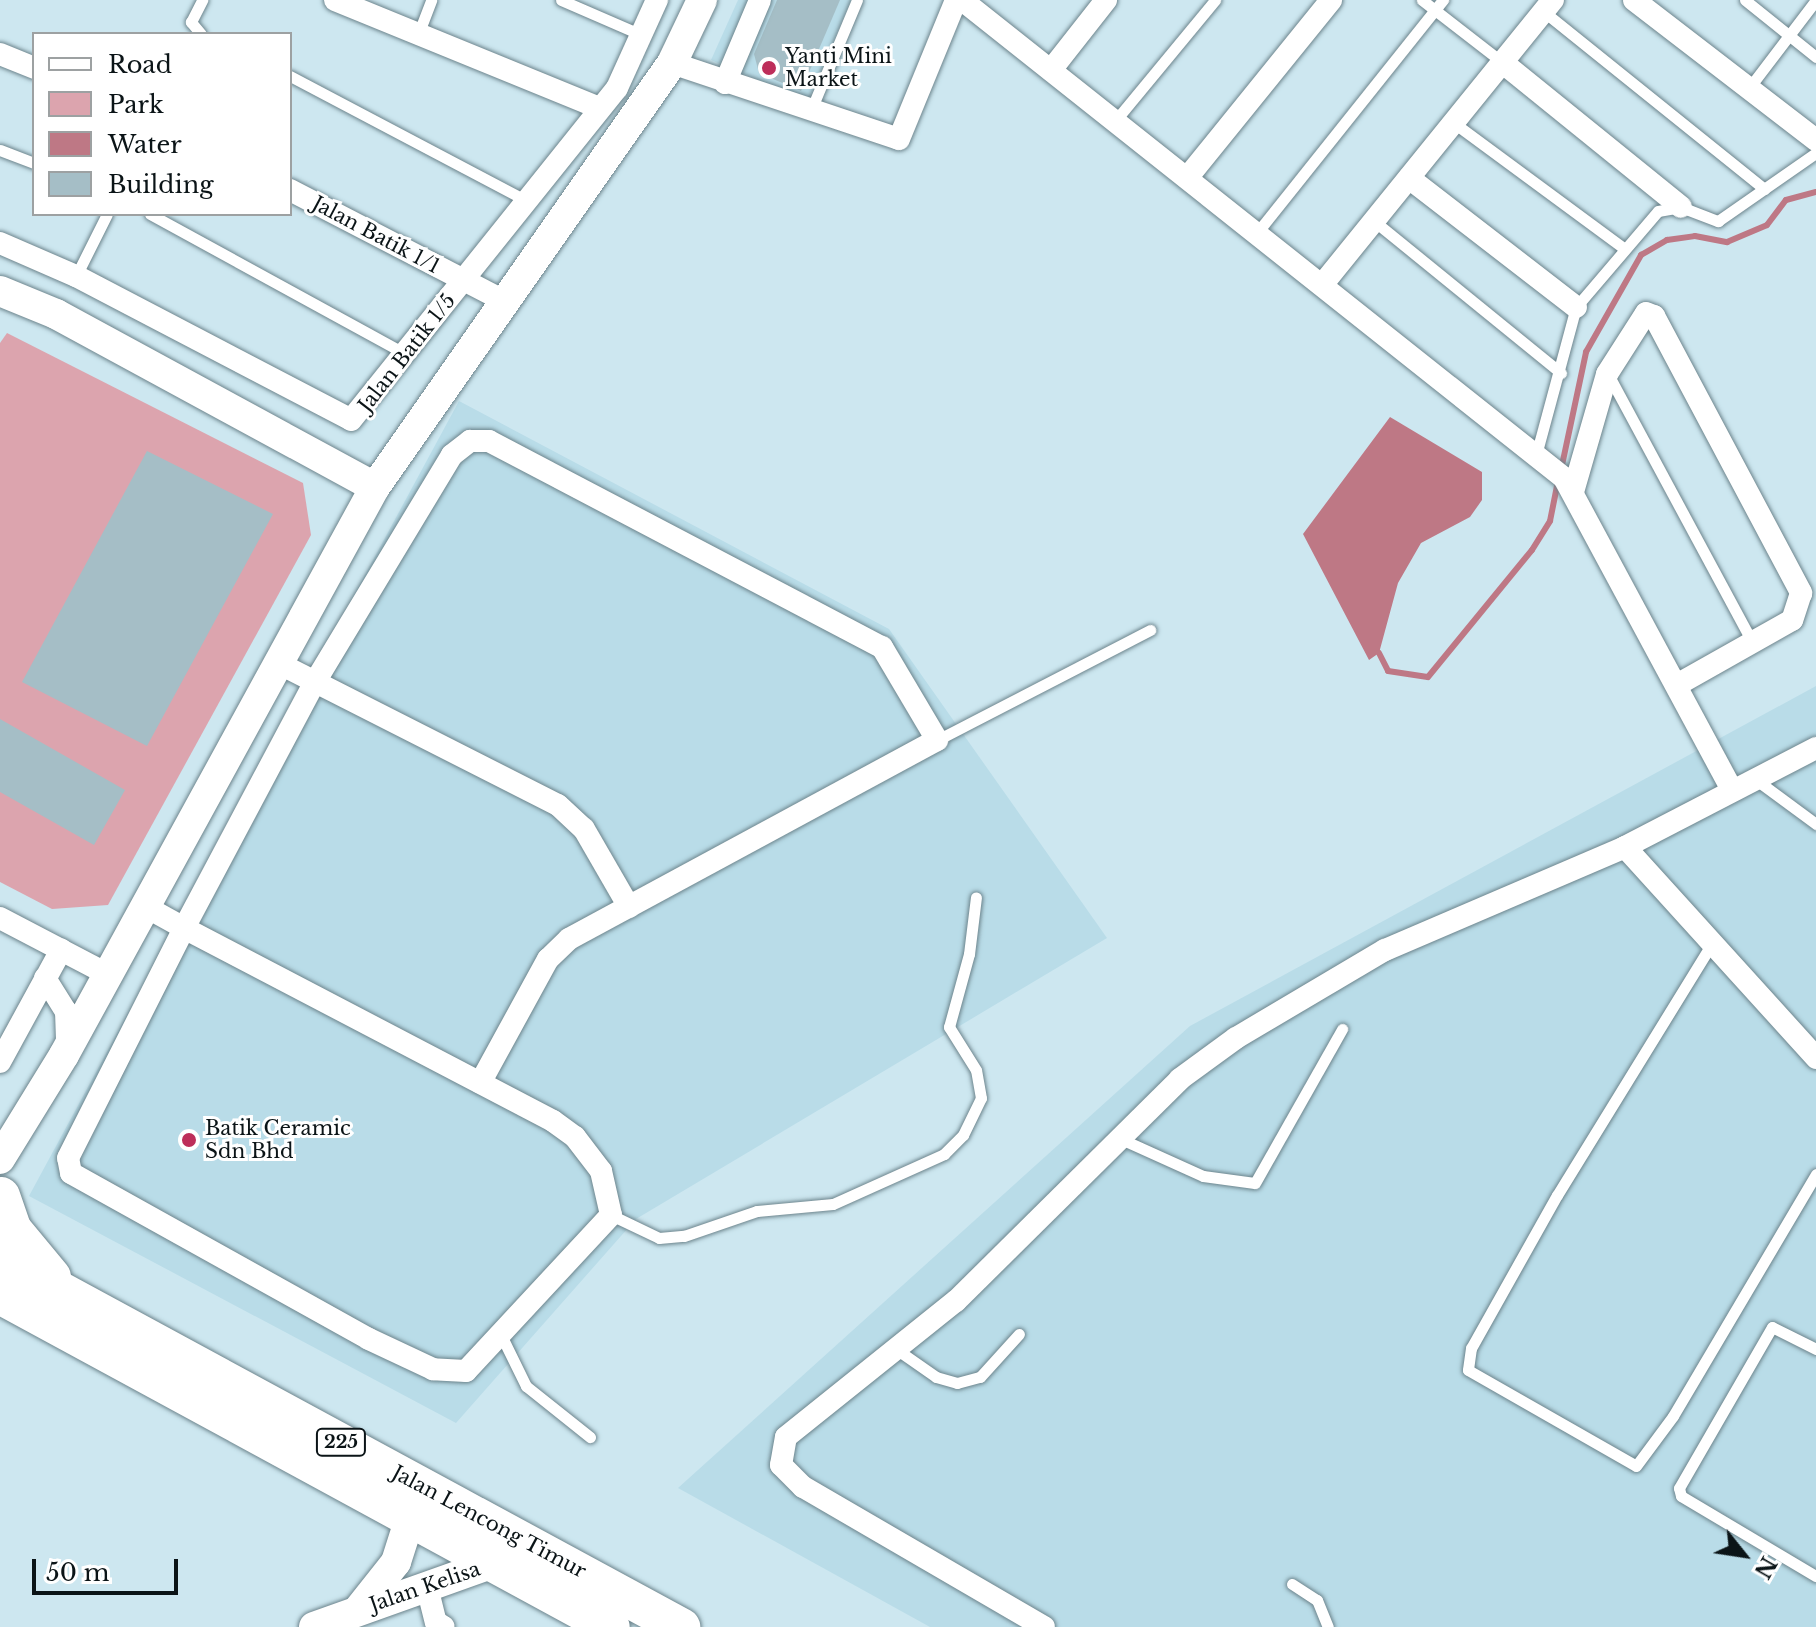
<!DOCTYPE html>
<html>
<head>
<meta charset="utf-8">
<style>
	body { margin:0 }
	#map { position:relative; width:1816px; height:1627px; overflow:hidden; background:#cde7f0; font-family:"Libre Baskerville",serif }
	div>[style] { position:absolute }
	.built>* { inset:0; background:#b9dce8 }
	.green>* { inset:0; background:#dca4ae }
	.water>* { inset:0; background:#be7885 }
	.stream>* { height:6px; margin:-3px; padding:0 3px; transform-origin:3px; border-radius:3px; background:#be7885 }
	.building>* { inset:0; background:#a5bec6 }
	.roads { filter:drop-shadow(0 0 2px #6c848c) drop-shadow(0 0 2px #6c848c) }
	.lane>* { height:11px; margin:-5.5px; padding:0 5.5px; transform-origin:5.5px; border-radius:5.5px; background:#fff }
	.street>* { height:22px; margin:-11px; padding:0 11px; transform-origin:11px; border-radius:11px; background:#fff }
	.secondary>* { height:30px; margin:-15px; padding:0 15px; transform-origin:15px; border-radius:15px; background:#fff }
	.highway>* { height:38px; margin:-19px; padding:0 19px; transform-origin:19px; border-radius:19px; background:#fff }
	.dots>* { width:22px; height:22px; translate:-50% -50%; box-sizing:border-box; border:4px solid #fff; border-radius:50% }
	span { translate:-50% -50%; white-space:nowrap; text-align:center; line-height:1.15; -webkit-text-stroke:6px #fff; paint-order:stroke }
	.shield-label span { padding:2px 6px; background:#fff; border:2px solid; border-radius:6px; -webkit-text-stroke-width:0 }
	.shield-label { font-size:18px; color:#0b1417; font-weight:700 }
	.poi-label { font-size:20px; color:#0b1417 }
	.left { translate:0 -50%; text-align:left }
	.street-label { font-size:20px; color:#0b1417 }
	.legend { position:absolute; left:32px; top:32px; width:260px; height:184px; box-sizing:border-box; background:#fff; border:2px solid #9da1a2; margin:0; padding:10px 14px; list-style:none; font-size:24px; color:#0b1417 }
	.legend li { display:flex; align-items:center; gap:16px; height:40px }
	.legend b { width:40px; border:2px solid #9da1a2 }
	.north { position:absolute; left:1704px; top:1515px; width:80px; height:80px; -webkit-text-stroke:6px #fff; paint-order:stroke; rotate:120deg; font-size:22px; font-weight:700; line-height:32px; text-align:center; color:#0b1417 }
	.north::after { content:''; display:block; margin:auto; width:28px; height:36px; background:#0b1417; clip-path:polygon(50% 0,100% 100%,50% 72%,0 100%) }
	.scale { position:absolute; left:32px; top:1559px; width:146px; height:36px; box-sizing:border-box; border:4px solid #0b1417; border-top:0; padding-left:10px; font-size:24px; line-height:28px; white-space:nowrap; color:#0b1417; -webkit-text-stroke:6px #fff; paint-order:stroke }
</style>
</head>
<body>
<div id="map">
	<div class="built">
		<div style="clip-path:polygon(738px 0,851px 0,808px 101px,711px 60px)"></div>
		<div style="clip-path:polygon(459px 401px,889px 629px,1107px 938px,636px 1219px,456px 1423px,29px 1196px)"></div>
		<div style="clip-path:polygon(1816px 686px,1816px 1627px,930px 1627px,678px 1488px,1190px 1026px)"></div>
	</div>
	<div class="green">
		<div style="clip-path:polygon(7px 333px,303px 483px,311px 535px,108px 905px,52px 909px,0 882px,0 343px)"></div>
	</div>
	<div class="water">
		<div style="clip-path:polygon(1390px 417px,1482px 472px,1482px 500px,1470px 517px,1421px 543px,1398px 583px,1379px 653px,1369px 660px,1303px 534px)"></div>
	</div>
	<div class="stream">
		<div style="left:1561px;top:470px;width:121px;rotate:-78deg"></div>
		<div style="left:1586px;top:352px;width:112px;rotate:-60.4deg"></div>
		<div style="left:1641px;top:255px;width:30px;rotate:-30deg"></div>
		<div style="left:1667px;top:240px;width:28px;rotate:-8deg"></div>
		<div style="left:1695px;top:236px;width:33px;rotate:11deg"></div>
		<div style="left:1727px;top:242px;width:43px;rotate:-23deg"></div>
		<div style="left:1767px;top:225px;width:31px;rotate:-53deg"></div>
		<div style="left:1786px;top:200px;width:31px;rotate:-15deg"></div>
		<div style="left:1379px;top:653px;width:20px;rotate:63deg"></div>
		<div style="left:1388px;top:671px;width:40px;rotate:8.5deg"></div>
		<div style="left:1428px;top:677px;width:164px;rotate:-50.7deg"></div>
		<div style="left:1532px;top:550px;width:34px;rotate:-58deg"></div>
		<div style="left:1550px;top:521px;width:41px;rotate:-78.7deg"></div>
	</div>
	<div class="building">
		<div style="clip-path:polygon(777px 0,840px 0,801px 91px,759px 73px,754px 54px)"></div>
		<div style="clip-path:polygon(147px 451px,273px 514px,147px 746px,22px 682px)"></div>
		<div style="clip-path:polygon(0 719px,125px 790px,94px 845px,0 792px)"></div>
	</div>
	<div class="roads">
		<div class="lane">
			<div style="left:561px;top:0;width:88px;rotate:23.4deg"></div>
			<div style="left:1422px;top:0;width:101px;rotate:37.8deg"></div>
			<div style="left:1745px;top:0;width:91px;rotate:38.8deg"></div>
			<div style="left:1543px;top:11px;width:284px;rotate:38.8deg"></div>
			<div style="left:419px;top:32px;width:34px;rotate:-69deg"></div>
			<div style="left:201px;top:34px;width:16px;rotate:-130deg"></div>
			<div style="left:191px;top:22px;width:25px;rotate:-63deg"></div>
			<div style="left:290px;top:76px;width:268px;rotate:27.8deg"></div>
			<div style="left:1749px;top:88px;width:111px;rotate:-52.7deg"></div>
			<div style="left:811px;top:110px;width:119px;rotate:-67.3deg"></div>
			<div style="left:1115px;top:121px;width:157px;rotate:-50.4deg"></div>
			<div style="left:1454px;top:123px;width:212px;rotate:36.4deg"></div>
			<div style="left:0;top:150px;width:36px;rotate:21deg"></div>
			<div style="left:150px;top:214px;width:292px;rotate:28.7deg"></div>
			<div style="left:1374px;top:221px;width:241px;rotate:39.1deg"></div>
			<div style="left:1256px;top:234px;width:300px;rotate:-51.4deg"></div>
			<div style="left:76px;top:276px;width:69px;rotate:-63.4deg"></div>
			<div style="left:1609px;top:376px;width:303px;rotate:61.7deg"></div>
			<div style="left:1536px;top:455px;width:153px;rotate:-74.9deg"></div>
			<div style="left:1576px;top:307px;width:126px;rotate:-49.5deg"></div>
			<div style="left:1658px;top:211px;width:23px;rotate:-10deg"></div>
			<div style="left:1681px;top:207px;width:40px;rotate:21deg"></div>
			<div style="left:1718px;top:221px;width:119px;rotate:-34.8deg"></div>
			<div style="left:937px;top:740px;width:240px;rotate:-27.3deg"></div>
			<div style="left:1755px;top:779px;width:76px;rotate:36.4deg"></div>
			<div style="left:1711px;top:945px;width:294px;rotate:121.6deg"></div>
			<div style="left:1557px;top:1195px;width:176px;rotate:119.3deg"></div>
			<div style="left:1471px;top:1348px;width:22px;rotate:98deg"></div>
			<div style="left:1468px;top:1370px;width:193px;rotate:29.7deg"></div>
			<div style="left:1636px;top:1466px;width:62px;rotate:-53.5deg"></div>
			<div style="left:1673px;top:1416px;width:281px;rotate:-59.4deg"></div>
			<div style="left:1121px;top:1139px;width:90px;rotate:24.3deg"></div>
			<div style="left:1203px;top:1176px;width:52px;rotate:7.7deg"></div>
			<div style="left:1255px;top:1183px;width:177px;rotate:-60.5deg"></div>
			<div style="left:611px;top:1215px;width:53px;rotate:25.6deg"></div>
			<div style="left:659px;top:1238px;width:25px;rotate:-5deg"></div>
			<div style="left:684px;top:1236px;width:77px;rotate:-18.9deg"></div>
			<div style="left:757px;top:1211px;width:76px;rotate:-5.3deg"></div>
			<div style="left:833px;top:1204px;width:122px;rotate:-24.2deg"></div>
			<div style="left:944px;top:1154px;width:27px;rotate:-45deg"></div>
			<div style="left:963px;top:1135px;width:41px;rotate:-64.1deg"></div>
			<div style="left:981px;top:1098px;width:28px;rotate:-100deg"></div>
			<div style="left:976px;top:1070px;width:51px;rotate:-122.1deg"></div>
			<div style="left:949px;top:1027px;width:76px;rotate:-74.7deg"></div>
			<div style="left:969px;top:954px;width:57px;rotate:-83deg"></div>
			<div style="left:502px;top:1337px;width:55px;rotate:63.9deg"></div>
			<div style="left:526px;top:1386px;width:82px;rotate:38.6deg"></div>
			<div style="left:896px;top:1349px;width:49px;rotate:35deg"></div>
			<div style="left:936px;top:1377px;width:22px;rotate:16deg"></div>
			<div style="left:957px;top:1383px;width:24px;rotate:-15deg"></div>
			<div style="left:980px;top:1377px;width:58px;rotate:-47.8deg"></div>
			<div style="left:1816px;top:1349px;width:49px;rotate:-153.4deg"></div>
			<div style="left:1772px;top:1327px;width:186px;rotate:120deg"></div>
			<div style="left:1679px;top:1488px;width:8px;rotate:76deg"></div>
			<div style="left:1681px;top:1496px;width:157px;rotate:30.7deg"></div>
			<div style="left:1292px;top:1584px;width:30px;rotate:33deg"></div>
			<div style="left:1317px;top:1600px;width:29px;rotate:68deg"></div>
		</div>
		<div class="street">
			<div style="left:335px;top:0;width:286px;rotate:22.2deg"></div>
			<div style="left:962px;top:0;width:769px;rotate:38.45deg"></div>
			<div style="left:1564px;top:478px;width:354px;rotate:61.7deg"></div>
			<div style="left:1634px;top:0;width:230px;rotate:37.6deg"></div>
			<div style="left:0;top:54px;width:37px;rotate:22deg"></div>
			<div style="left:1502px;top:62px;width:230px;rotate:39deg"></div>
			<div style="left:672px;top:63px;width:239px;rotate:18.5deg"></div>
			<div style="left:899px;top:139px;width:150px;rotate:-67.7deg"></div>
			<div style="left:1051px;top:70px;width:89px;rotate:-51.8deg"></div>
			<div style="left:725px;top:83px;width:90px;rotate:-67.1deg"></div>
			<div style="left:1187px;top:178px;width:229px;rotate:-51deg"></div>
			<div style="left:1409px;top:178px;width:211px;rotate:37.7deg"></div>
			<div style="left:290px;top:190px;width:243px;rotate:27.4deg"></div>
			<div style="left:0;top:243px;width:83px;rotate:23.5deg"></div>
			<div style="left:76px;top:276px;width:310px;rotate:27.6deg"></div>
			<div style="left:351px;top:420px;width:425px;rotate:-51.3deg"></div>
			<div style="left:617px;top:88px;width:97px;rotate:-65.6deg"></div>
			<div style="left:1322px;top:285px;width:367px;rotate:-51deg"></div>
			<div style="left:1573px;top:492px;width:123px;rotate:-73.9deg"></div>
			<div style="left:1607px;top:374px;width:72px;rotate:-57.4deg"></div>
			<div style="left:1646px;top:313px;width:9px;rotate:21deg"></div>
			<div style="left:1654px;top:316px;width:314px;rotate:62deg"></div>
			<div style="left:1801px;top:593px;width:28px;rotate:108deg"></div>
			<div style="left:1792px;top:620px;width:129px;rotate:150.6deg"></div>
			<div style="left:276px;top:662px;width:316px;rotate:26.9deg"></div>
			<div style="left:558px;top:805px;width:35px;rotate:43deg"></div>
			<div style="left:584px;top:829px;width:90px;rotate:60deg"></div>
			<div style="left:1625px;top:847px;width:285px;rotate:47.8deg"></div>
			<div style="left:146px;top:907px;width:43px;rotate:28.9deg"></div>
			<div style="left:184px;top:928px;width:416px;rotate:27.6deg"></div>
			<div style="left:553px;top:1121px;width:27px;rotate:36deg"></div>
			<div style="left:575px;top:1137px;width:43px;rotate:52.6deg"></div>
			<div style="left:601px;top:1171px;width:45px;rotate:77.2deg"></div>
			<div style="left:611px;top:1215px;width:213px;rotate:132.9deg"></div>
			<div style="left:466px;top:1371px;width:33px;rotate:-177deg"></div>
			<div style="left:433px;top:1369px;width:71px;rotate:-154.9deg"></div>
			<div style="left:369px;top:1339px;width:341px;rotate:-150.9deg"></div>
			<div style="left:71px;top:1173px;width:15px;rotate:-101deg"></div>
			<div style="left:68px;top:1158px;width:258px;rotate:-63.2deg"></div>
			<div style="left:184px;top:928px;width:279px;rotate:-62deg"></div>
			<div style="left:315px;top:682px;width:265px;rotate:-58.9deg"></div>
			<div style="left:452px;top:455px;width:23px;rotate:-38deg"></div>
			<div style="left:470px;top:441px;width:19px"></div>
			<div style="left:489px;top:441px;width:444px;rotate:27.7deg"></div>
			<div style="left:882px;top:647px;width:108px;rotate:59.4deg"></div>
			<div style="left:937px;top:740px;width:418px;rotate:151.6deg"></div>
			<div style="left:569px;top:939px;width:29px;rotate:136deg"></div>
			<div style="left:548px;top:959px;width:141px;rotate:118.7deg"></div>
			<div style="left:0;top:918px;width:123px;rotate:27.6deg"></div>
			<div style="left:45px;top:978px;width:39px;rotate:58deg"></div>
			<div style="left:66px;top:1011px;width:35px;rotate:88deg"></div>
			<div style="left:0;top:1062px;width:128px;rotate:-61.4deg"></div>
			<div style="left:428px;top:1591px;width:32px;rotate:76deg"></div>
			<div style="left:436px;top:1622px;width:9px;rotate:32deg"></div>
			<div style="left:1044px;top:1627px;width:279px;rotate:-149.8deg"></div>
			<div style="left:803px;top:1487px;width:31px;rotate:-135deg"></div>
			<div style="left:781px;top:1465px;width:28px;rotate:-80deg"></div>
			<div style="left:786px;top:1437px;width:218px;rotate:-38.7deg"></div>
			<div style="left:956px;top:1301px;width:315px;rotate:-44.7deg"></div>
			<div style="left:1180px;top:1079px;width:69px;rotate:-36.2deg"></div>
			<div style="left:1236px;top:1038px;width:173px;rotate:-30.6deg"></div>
			<div style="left:1385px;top:950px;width:261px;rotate:-23.2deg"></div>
			<div style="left:1625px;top:847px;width:215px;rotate:-27.4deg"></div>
		</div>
		<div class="secondary">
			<div style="left:0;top:291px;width:61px;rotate:22.3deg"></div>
			<div style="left:56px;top:314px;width:363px;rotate:28.5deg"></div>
			<div style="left:0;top:1159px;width:122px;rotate:-58.4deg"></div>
			<div style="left:64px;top:1055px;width:648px;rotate:-61.3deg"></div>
			<div style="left:375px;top:487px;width:518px;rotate:-54.99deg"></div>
			<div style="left:672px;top:63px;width:70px;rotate:-64.5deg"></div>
			<div style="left:358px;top:1610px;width:61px;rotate:-51.6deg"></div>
			<div style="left:396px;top:1562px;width:46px;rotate:-72.3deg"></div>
			<div style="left:314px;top:1627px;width:188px;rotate:-19.6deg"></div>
		</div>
		<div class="highway">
			<div style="left:1px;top:1196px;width:36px;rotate:71deg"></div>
			<div style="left:13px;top:1230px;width:61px;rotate:50.3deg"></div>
			<div style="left:0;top:1258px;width:775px;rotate:28.45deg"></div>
			<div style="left:0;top:1295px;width:695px;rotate:28.52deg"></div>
		</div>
	</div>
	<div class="dots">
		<div style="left:769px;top:68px;background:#bd2e5a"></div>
		<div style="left:189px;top:1140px;background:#bd2e5a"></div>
	</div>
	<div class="shield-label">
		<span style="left:341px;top:1442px">225</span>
	</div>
	<div class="poi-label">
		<span class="left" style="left:785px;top:68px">Yanti Mini<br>Market</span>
		<span class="left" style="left:205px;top:1140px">Batik Ceramic<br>Sdn Bhd</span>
	</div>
	<div class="street-label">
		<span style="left:376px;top:235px;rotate:28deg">Jalan Batik 1/1</span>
		<span style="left:407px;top:353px;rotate:-52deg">Jalan Batik 1/5</span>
		<span style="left:489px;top:1522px;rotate:28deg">Jalan Lencong Timur</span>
		<span style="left:425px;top:1587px;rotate:-19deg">Jalan Kelisa</span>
	</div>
	<ul class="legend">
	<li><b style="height:10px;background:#fff"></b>Road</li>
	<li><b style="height:22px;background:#dca4ae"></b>Park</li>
	<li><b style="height:22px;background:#be7885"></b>Water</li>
	<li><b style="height:22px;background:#a5bec6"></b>Building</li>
	</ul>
	<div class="north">N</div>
	<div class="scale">50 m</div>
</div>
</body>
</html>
